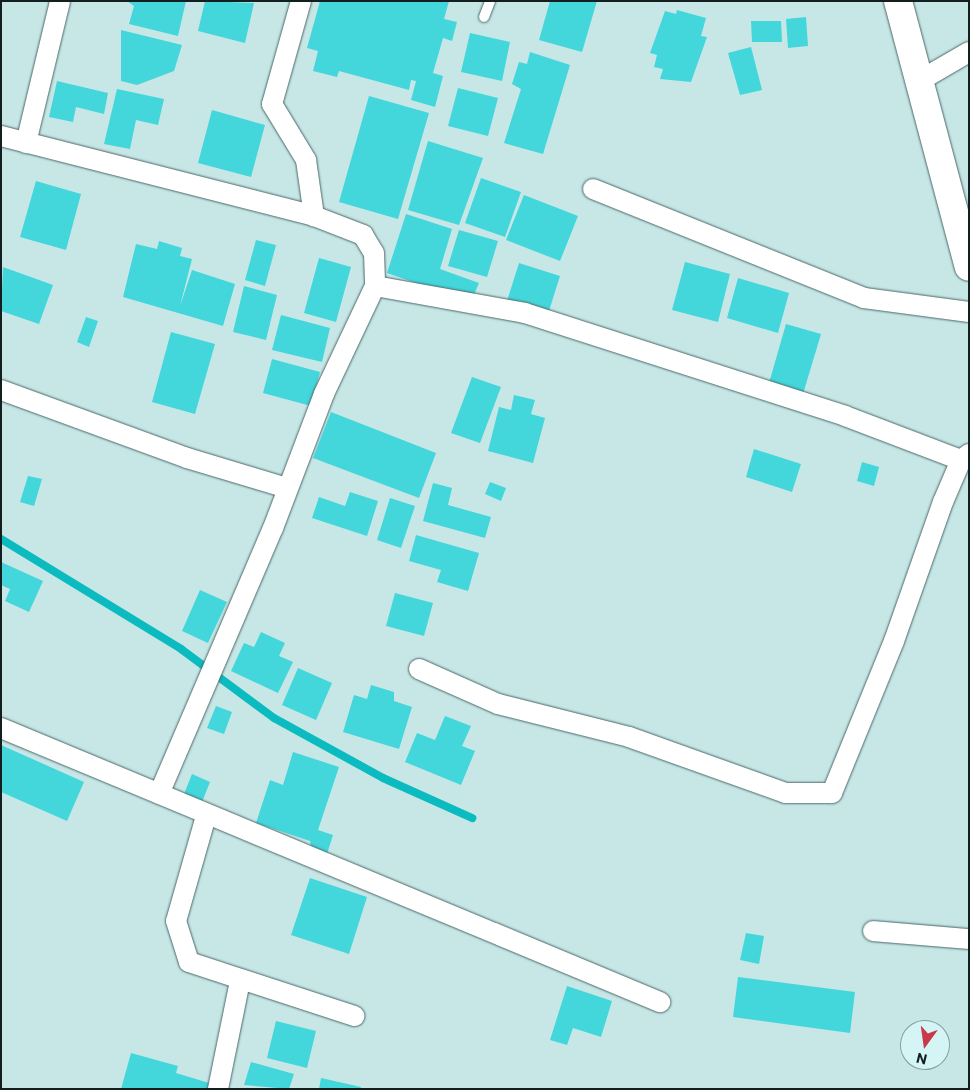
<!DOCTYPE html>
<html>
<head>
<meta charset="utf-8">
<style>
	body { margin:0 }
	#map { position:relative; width:970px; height:1090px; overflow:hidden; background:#c7e7e7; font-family:Commissioner,sans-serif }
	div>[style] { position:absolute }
	.stream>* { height:8px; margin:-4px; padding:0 4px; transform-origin:4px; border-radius:4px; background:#0bbbc0 }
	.building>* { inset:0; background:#43d6db }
	.roads { filter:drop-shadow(0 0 1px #4b6768) drop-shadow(0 0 1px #4b6768) }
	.lane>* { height:10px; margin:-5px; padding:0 5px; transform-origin:5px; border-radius:5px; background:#fff }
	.street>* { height:20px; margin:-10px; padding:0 10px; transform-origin:10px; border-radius:10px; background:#fff }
	.secondary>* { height:28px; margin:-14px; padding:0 14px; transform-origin:14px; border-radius:14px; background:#fff }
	span { translate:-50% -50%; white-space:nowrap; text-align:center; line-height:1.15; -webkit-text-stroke:4px #d4f4f5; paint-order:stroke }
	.frame { position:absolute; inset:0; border:2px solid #131f1f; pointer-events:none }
	.north { position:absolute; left:900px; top:1020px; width:50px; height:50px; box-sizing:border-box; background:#d4f4f5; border:1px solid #879f9f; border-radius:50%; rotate:194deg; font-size:14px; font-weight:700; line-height:20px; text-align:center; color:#131f1f }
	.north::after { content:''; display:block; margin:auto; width:18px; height:22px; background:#c9384b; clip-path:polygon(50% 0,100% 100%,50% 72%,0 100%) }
</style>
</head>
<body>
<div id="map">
	<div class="stream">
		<div style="left:1px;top:539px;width:211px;rotate:31.4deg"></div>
		<div style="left:181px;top:649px;width:116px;rotate:36.6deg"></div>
		<div style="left:274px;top:718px;width:124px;rotate:28.8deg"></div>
		<div style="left:383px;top:778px;width:98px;rotate:24.2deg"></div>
	</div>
	<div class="building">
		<div style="clip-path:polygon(127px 1px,186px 1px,178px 36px,129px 24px,134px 6px)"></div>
		<div style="clip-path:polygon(205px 1px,254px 3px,245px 43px,198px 31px)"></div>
		<div style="clip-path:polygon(320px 1px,449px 1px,444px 19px,457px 22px,452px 41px,443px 38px,433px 73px,443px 76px,435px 107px,411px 100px,416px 81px,411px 80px,409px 90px,339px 71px,337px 77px,313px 71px,318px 51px,307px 48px)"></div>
		<div style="clip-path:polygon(550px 1px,597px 1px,582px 52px,539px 40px)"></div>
		<div style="clip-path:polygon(677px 10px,706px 18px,701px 36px,707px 37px,691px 82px,660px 79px,663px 69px,654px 67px,657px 55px,650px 53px,665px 11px,676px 14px)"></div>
		<div style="clip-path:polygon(806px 17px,808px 46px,788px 48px,786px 19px)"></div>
		<div style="clip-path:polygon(751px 21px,781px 21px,782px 42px,752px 42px)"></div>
		<div style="clip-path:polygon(121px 30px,182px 45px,174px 71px,137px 85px,121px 81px)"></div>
		<div style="clip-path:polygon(470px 33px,510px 42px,502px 81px,461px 72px)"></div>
		<div style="clip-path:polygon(751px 47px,762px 90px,740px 95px,728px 53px)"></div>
		<div style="clip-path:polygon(530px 52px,570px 65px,543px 154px,504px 143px,521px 89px,512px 84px,519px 62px,527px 64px)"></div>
		<div style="clip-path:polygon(57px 81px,108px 93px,104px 114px,76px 107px,73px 122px,49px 117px)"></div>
		<div style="clip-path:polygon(458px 88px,498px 98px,488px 136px,448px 126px)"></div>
		<div style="clip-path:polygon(117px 89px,164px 99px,158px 125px,136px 120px,130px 149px,104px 144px)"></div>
		<div style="clip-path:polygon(369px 96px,429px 113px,398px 219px,339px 202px)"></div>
		<div style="clip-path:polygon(212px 110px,265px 125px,251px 177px,198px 163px)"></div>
		<div style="clip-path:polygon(428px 141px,483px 158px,459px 225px,408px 210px)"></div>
		<div style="clip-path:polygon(481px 178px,521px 192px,505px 237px,465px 223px)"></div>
		<div style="clip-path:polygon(36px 181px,81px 194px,66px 250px,20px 237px)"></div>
		<div style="clip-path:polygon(524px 195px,578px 216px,560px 261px,506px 240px)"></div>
		<div style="clip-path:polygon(406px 214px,452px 229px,440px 269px,479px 283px,471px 302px,387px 273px)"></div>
		<div style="clip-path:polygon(459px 230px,498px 241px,487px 277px,448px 266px)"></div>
		<div style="clip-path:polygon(256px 240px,276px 245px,265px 286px,245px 280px)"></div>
		<div style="clip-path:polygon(159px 241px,182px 248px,180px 256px,192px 259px,180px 306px,192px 270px,235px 284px,223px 326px,123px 297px,136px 244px,157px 249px)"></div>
		<div style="clip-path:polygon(319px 258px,351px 267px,336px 322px,304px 313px)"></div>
		<div style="clip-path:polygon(685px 262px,730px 274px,718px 322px,672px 310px)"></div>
		<div style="clip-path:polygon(519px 263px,560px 276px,548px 314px,507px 301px)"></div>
		<div style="clip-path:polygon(3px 267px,53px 285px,39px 324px,1px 311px)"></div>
		<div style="clip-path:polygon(738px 278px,789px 293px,778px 333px,727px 318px)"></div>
		<div style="clip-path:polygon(244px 286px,277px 295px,266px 340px,233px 332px)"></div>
		<div style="clip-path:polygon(281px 315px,330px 328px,322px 362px,272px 350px)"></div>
		<div style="clip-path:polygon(86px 317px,98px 321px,89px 347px,77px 342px)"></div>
		<div style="clip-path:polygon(786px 324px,821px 334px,803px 394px,769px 383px)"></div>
		<div style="clip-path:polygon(171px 332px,215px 344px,195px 414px,152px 402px)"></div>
		<div style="clip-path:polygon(272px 359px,320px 372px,311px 406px,263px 393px)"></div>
		<div style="clip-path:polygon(472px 377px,501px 387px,480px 443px,451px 433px)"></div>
		<div style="clip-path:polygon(514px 395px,535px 400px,531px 414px,545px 418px,533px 463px,488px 451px,499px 407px,511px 410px)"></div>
		<div style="clip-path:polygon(331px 412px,436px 453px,419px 498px,313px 458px)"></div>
		<div style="clip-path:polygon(754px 449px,801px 464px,792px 492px,746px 477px)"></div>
		<div style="clip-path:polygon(862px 462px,879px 467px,874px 486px,857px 481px)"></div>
		<div style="clip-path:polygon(28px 476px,42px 479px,34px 506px,20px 502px)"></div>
		<div style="clip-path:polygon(490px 482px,506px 488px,501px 501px,485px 494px)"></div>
		<div style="clip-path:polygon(433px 483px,452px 488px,448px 505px,491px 517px,485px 538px,423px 521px)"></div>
		<div style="clip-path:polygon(350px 492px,378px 501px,367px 536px,312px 518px,319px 497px,345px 506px)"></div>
		<div style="clip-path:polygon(390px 498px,415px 506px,401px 548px,377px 540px)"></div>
		<div style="clip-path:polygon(416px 535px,479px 553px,468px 591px,437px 582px,441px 570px,409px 561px)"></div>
		<div style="clip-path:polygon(1px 562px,43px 581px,29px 612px,5px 601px,10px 589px,1px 585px)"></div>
		<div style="clip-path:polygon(200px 590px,227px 602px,208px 643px,182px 631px)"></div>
		<div style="clip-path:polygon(395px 593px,433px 603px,424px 636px,386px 626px)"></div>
		<div style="clip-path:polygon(261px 632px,285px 643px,279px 656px,293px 662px,278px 693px,231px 671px,244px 643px,254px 647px)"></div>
		<div style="clip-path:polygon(298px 668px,332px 683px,316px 720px,282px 705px)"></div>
		<div style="clip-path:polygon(371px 685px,394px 692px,394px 701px,412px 707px,399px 749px,343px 732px,354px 695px,367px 699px)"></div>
		<div style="clip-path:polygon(216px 706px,232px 712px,224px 734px,207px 728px)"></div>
		<div style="clip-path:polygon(445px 716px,471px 726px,462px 746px,475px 751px,461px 785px,405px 762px,417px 733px,435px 740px)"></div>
		<div style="clip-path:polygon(1px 745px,84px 782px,67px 821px,1px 792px)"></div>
		<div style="clip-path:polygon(293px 752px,339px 767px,318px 830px,333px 835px,327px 854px,313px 856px,310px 841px,256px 823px,270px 780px,283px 785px)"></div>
		<div style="clip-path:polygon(192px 774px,210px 782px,202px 802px,184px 794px)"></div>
		<div style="clip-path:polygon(310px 878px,367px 897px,349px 954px,291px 935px)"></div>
		<div style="clip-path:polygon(746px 933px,764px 936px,759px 964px,740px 960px)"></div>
		<div style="clip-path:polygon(738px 977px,855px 992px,850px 1033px,733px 1017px)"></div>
		<div style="clip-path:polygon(567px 986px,612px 1001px,601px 1037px,573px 1028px,567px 1045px,550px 1040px)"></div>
		<div style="clip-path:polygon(276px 1021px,316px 1031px,307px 1068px,267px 1058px)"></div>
		<div style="clip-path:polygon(131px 1053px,178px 1066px,176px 1073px,209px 1083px,208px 1089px,121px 1089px)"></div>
		<div style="clip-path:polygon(251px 1062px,294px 1074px,289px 1089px,244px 1085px)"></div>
		<div style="clip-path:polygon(321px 1078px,361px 1087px,360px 1089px,319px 1089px)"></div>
	</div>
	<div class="roads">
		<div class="lane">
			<div style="left:484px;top:17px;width:17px;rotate:-69deg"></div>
		</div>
		<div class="street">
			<div style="left:301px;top:1px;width:107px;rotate:105.7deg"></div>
			<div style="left:272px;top:104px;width:66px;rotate:58.7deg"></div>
			<div style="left:306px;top:160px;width:57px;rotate:81.9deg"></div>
			<div style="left:919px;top:81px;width:58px;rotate:-30.1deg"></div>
			<div style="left:1px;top:136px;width:323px;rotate:14.3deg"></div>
			<div style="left:314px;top:216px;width:53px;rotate:21.2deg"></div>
			<div style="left:363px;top:235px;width:21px;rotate:59deg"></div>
			<div style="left:374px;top:253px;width:33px;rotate:88deg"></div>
			<div style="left:375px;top:286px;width:119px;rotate:115.3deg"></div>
			<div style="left:324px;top:394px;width:143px;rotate:110.8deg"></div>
			<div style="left:273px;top:528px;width:289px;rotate:113.2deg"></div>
			<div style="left:26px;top:143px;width:146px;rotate:-76.5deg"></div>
			<div style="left:593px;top:189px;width:292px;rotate:21.9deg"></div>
			<div style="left:864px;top:298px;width:106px;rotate:7.6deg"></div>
			<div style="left:375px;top:286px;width:152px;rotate:10.2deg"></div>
			<div style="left:525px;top:313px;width:336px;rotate:17.8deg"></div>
			<div style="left:845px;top:416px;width:124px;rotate:20.8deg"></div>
			<div style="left:1px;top:390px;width:198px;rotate:20.1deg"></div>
			<div style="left:187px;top:458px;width:104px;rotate:16.7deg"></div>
			<div style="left:419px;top:669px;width:86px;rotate:23.9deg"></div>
			<div style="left:498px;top:704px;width:135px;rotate:14.1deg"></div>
			<div style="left:629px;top:737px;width:166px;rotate:19.7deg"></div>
			<div style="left:785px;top:793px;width:47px"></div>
			<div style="left:832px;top:793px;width:164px;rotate:-67.8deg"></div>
			<div style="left:894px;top:641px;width:147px;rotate:-70.6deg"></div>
			<div style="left:943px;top:502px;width:46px;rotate:-66.8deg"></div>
			<div style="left:961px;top:460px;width:10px;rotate:-37deg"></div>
			<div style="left:1px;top:728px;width:714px;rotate:22.58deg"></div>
			<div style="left:206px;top:816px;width:109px;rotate:105.9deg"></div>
			<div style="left:176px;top:921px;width:43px;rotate:72.4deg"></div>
			<div style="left:189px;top:962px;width:174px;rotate:18.1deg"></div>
			<div style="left:873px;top:931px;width:96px;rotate:4.8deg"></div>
			<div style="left:218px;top:1089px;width:110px;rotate:-78.5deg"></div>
		</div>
		<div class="secondary">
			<div style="left:898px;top:1px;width:275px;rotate:75.1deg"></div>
		</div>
	</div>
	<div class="frame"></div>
	<div class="north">N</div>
</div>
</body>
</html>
